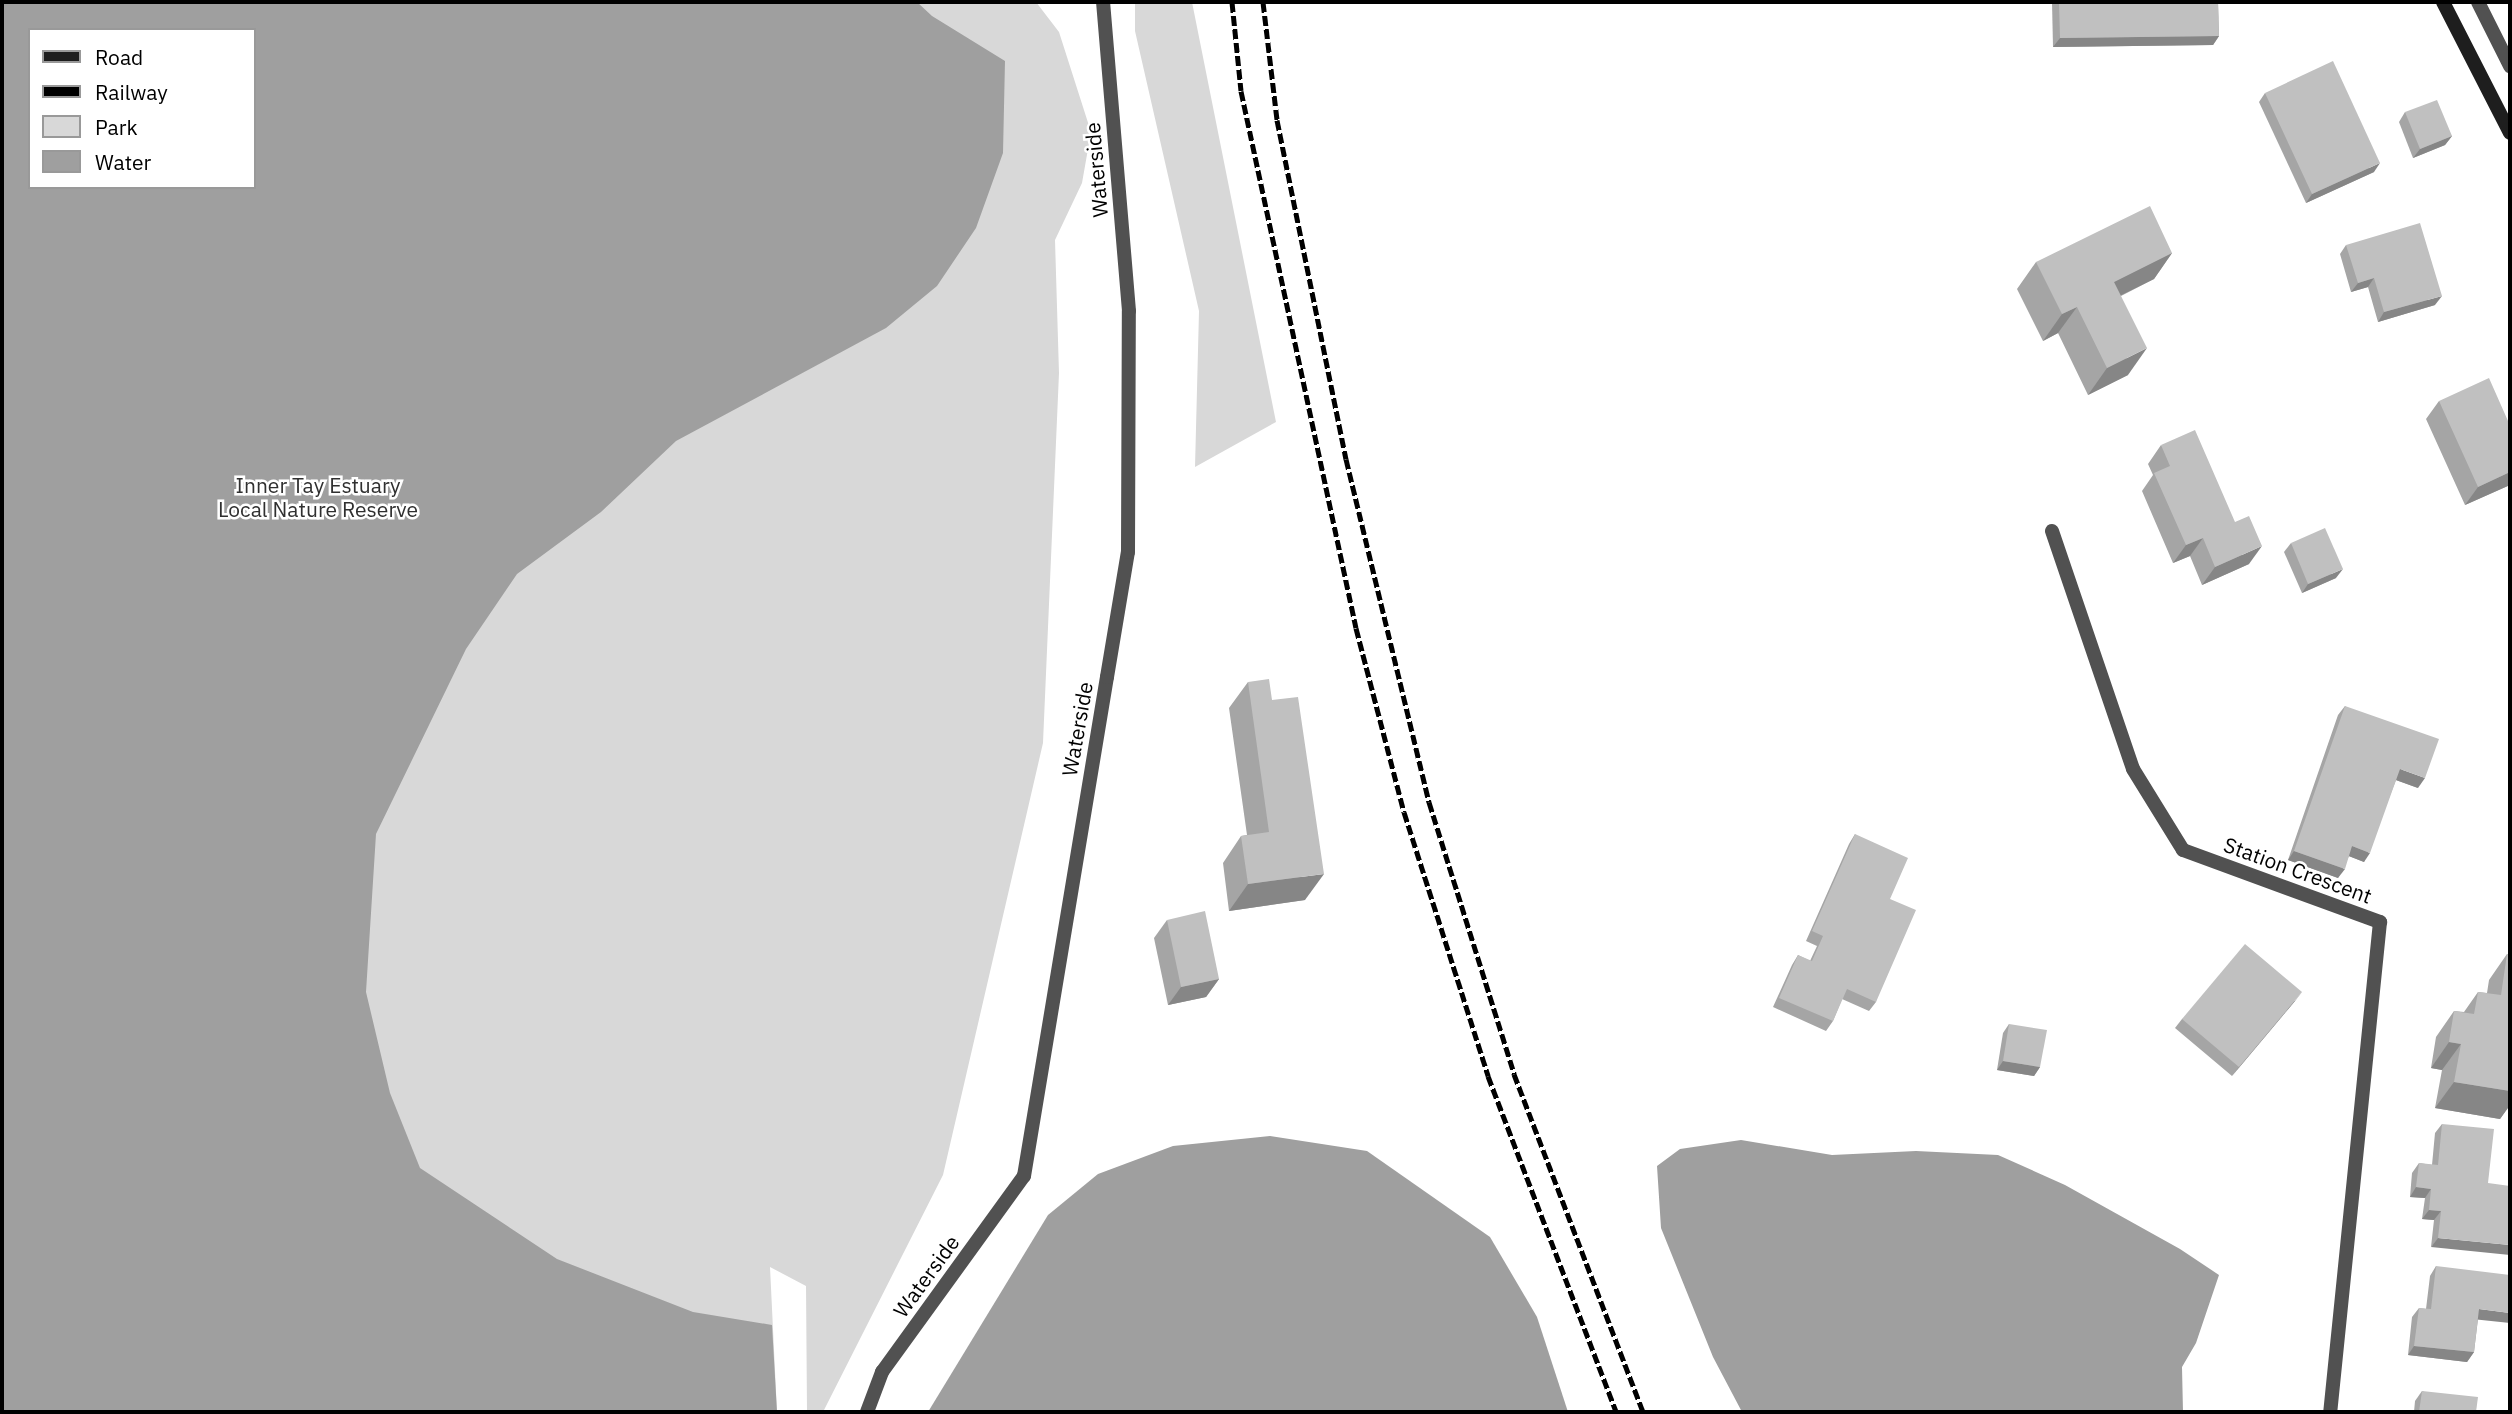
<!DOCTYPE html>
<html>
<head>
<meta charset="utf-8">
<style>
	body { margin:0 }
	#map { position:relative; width:2512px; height:1414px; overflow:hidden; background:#fff; font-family:"IBM Plex Sans",sans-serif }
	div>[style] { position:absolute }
	.green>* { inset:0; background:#d8d8d8 }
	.water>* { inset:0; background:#9f9f9f }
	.lane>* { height:14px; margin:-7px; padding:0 7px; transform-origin:7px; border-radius:7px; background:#515151 }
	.street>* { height:14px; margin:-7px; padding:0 7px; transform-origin:7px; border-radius:7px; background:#515151 }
	.secondary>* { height:14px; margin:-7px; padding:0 7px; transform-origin:7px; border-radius:7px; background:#1e1e1e }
	.rail>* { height:5px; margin-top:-2.5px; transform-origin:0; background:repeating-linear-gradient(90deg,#000 0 10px,transparent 0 13.5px) }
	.wall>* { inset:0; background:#a5a5a5 }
	.shaded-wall>* { inset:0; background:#868686 }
	.building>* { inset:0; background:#c0c0c0 }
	span { translate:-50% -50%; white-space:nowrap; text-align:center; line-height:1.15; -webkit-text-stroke:5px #fff; paint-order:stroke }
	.street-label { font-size:21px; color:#000 }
	.park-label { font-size:21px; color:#2f2f2f }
	.frame { position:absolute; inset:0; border:4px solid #000; pointer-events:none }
	.legend { position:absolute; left:28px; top:28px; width:228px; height:161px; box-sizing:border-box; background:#fff; border:2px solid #999; margin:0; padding:9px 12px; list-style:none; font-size:21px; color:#000 }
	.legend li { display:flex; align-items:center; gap:14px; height:35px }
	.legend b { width:35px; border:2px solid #999 }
</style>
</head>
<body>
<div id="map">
	<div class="green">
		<div style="clip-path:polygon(evenodd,2px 2px,1036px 2px,1059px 32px,1091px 132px,1082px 183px,1055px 240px,1059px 373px,1043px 743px,943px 1175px,823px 1412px,807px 1412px,806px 1286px,770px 1267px,777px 1412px,2px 1412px,2px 2px,30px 30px,254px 30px,254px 187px,30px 187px,30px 30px)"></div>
		<div style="clip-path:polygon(1135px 2px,1192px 2px,1276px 422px,1195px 467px,1199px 311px,1135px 31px)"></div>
	</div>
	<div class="water">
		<div style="clip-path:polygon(evenodd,2px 2px,917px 2px,932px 16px,1005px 61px,1003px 153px,976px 228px,937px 286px,886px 328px,676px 441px,601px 512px,517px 574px,466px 649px,376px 834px,366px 992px,390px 1093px,420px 1168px,557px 1259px,693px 1312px,772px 1325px,777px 1412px,2px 1412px,2px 2px,30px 30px,254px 30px,254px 187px,30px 187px,30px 30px)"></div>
		<div style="clip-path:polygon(1270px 1136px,1367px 1151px,1490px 1237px,1537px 1317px,1568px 1412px,928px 1412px,1048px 1215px,1098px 1174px,1173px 1146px)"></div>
		<div style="clip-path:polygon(1741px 1140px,1832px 1155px,1916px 1151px,1998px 1155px,2065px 1185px,2180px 1249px,2219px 1275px,2196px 1343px,2182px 1367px,2183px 1412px,1742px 1412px,1713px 1357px,1661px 1228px,1657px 1166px,1680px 1149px)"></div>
	</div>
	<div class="lane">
		<div style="left:2478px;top:2px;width:72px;rotate:63.4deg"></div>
	</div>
	<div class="street">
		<div style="left:2052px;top:531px;width:251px;rotate:71.2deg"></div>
		<div style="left:2133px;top:769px;width:95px;rotate:58.3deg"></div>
		<div style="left:2183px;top:850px;width:210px;rotate:20.1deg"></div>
		<div style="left:2380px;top:922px;width:493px;rotate:95.8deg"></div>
		<div style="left:867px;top:1412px;width:43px;rotate:-69.4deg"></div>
		<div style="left:882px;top:1372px;width:242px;rotate:-54.1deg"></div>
		<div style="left:1024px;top:1176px;width:506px;rotate:-80.56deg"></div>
		<div style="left:1107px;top:677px;width:127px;rotate:-80.5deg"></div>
		<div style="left:1128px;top:552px;width:241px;rotate:-89.8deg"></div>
		<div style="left:1129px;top:311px;width:310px;rotate:-94.8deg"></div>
	</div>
	<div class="secondary">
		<div style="left:2443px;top:2px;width:147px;rotate:62.9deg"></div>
	</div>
	<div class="rail">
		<div style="left:1232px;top:2px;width:89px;rotate:84.2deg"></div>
		<div style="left:1241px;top:91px;width:549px;rotate:77.91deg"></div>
		<div style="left:1356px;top:628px;width:190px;rotate:75.4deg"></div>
		<div style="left:1404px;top:812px;width:277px;rotate:72.3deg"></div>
		<div style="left:1488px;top:1076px;width:360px;rotate:69.1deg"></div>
		<div style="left:1263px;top:2px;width:119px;rotate:83.2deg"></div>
		<div style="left:1277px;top:120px;width:346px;rotate:78.5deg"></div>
		<div style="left:1346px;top:459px;width:353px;rotate:76.4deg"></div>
		<div style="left:1429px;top:802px;width:285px;rotate:72.6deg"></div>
		<div style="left:1514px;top:1074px;width:362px;rotate:69.1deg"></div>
	</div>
	<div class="wall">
		<div style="clip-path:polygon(2052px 2px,2218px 2px,2219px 36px,2213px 45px,2053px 47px)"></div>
		<div style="clip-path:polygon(2265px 93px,2374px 172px,2306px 203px,2259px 102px)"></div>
		<div style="clip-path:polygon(2405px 112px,2452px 136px,2445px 145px,2413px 158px,2399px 122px)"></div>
		<div style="clip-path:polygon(2346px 245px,2435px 305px,2378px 322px,2368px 287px,2351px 292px,2340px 254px)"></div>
		<div style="clip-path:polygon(2172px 253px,2154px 279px,2121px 296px,2128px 375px,2088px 395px,2058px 333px,2043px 341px,2017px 289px,2036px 262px)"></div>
		<div style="clip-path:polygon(2439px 401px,2508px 421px,2510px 420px,2510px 485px,2465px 505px,2426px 419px)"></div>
		<div style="clip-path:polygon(2161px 445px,2249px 564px,2202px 585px,2190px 556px,2173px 563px,2142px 491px,2153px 475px,2148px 464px)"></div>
		<div style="clip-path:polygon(2291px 543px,2336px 578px,2302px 593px,2284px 552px)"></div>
		<div style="clip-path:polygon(1248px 682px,1272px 700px,1305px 900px,1229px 911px,1223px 863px,1241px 836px,1247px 835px,1229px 708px)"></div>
		<div style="clip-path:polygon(2345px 706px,2418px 788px,2396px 780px,2364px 862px,2349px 856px,2338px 878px,2288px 860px,2338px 715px)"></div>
		<div style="clip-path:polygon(1855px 834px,1890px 899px,1876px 1002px,1869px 1011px,1842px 999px,1833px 1021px,1826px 1031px,1773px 1007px,1792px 965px,1798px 955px,1810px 961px,1817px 946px,1806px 941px,1849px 844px)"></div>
		<div style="clip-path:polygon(1167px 920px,1219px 979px,1206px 997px,1168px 1005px,1154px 938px)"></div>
		<div style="clip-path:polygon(2507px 954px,2510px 954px,2510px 1105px,2500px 1119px,2435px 1108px,2442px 1070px,2431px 1068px,2436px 1037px,2454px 1011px,2464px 1012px,2478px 992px,2487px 993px,2489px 980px)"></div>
		<div style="clip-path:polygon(2295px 1001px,2232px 1076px,2175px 1028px,2182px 1019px)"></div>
		<div style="clip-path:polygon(2009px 1024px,2040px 1067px,2034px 1076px,1997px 1070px,2003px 1033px)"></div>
		<div style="clip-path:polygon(2442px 1124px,2488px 1183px,2431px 1247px,2434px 1220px,2422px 1219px,2425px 1198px,2410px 1197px,2412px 1173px,2419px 1163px,2432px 1165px,2435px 1133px)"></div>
		<div style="clip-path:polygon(2436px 1266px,2478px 1319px,2474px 1352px,2467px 1362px,2408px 1355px,2412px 1317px,2419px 1308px,2426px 1309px,2430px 1276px)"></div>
		<div style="clip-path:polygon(2422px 1391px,2476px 1412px,2414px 1412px,2415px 1401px)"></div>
	</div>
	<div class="shaded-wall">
		<div style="clip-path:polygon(2219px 36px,2213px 45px,2053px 47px,2060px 38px)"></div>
		<div style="clip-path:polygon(2452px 136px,2445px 145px,2413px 158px,2420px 149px)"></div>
		<div style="clip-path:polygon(2380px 163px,2374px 172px,2306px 203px,2312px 194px)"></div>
		<div style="clip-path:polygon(2172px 253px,2154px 279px,2095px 308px,2114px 282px)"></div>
		<div style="clip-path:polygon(2374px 278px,2368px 287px,2351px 292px,2358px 283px)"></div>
		<div style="clip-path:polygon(2442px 296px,2435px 305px,2378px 322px,2384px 312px)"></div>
		<div style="clip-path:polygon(2077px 307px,2058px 333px,2043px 341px,2062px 314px)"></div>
		<div style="clip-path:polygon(2147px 348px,2128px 375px,2088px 395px,2107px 368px)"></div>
		<div style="clip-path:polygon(2510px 472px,2510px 485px,2465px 505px,2478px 487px)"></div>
		<div style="clip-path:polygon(2203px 538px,2190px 556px,2173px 563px,2186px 545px)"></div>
		<div style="clip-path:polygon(2262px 546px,2249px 564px,2202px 585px,2215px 567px)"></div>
		<div style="clip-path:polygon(2343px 569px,2336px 578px,2302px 593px,2308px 584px)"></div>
		<div style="clip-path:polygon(2400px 769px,2425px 778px,2418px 788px,2393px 779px)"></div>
		<div style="clip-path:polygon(2352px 846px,2370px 853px,2364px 862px,2346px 855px)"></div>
		<div style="clip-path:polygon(2294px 851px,2345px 869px,2338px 878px,2288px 860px)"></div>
		<div style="clip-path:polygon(1324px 874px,1305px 900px,1229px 911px,1248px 884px)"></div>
		<div style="clip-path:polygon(1219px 979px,1206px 997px,1168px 1005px,1181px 987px)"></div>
		<div style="clip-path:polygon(2302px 992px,2295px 1001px,2232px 1076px,2239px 1067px)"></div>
		<div style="clip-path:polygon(2449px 1042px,2461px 1044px,2442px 1070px,2431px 1068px)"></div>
		<div style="clip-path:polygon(2003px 1061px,2040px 1067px,2034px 1076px,1997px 1070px)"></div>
		<div style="clip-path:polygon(2454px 1082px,2510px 1091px,2510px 1105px,2500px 1119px,2435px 1108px)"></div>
		<div style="clip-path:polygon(2416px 1187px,2431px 1189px,2425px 1198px,2410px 1197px)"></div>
		<div style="clip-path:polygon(2429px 1210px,2441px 1211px,2434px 1220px,2422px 1219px)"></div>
		<div style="clip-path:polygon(2438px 1238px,2510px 1245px,2510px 1255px,2431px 1247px)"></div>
		<div style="clip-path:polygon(2479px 1309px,2510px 1313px,2510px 1323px,2472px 1319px)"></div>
		<div style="clip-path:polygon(2414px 1346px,2474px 1352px,2467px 1362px,2408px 1355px)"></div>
	</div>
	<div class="building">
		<div style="clip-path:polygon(2059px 2px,2218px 2px,2219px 36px,2060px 38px)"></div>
		<div style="clip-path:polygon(2333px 61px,2380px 163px,2312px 194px,2265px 93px)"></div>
		<div style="clip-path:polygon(2437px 100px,2452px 136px,2420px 149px,2405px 112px)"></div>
		<div style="clip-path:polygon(2150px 206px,2172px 253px,2114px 282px,2147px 348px,2107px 368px,2077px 307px,2062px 314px,2036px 262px)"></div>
		<div style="clip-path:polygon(2420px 223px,2442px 296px,2384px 312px,2374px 278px,2358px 283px,2346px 245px)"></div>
		<div style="clip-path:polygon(2489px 378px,2508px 421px,2510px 420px,2510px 472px,2478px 487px,2439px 401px)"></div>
		<div style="clip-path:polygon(2195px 430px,2235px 522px,2249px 516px,2262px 546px,2215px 567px,2203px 538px,2186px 545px,2154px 473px,2170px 466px,2161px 445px)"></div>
		<div style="clip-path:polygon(2325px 528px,2343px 569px,2308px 584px,2291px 543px)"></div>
		<div style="clip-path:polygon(1269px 679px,1272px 700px,1298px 697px,1324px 874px,1248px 884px,1241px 836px,1269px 832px,1248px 682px)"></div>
		<div style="clip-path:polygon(2345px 706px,2439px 739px,2425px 778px,2400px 769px,2370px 853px,2352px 846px,2345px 869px,2294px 851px)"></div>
		<div style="clip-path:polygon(1855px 834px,1908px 858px,1890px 899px,1916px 910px,1876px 1002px,1847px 989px,1833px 1021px,1779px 998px,1798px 955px,1812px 961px,1823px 936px,1812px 931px)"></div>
		<div style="clip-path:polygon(1205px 911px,1219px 979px,1181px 987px,1167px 920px)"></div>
		<div style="clip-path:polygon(2245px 944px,2302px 992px,2239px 1067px,2182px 1019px)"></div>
		<div style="clip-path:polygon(2507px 954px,2510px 954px,2510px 1091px,2454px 1082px,2461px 1044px,2449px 1042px,2454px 1011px,2474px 1014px,2478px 992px,2501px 995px)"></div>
		<div style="clip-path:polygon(2009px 1024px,2047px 1030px,2040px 1067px,2003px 1061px)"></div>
		<div style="clip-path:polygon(2442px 1124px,2494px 1129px,2488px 1183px,2510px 1186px,2510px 1245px,2438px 1238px,2441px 1211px,2429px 1210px,2431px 1189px,2416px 1187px,2419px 1163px,2438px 1165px)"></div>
		<div style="clip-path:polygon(2436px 1266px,2510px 1275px,2510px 1313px,2479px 1309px,2474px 1352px,2414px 1346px,2419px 1308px,2431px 1309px)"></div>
		<div style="clip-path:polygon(2422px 1391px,2478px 1397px,2476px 1412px,2419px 1412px)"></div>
	</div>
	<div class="street-label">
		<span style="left:1096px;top:170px;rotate:-95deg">Waterside</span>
		<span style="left:1077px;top:729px;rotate:-80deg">Waterside</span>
		<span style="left:2298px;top:870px;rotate:20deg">Station Crescent</span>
		<span style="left:926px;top:1276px;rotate:-54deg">Waterside</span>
	</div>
	<div class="park-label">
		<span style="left:318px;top:497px">Inner Tay Estuary<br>Local Nature Reserve</span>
	</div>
	<div class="frame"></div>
	<ul class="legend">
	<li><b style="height:9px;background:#1e1e1e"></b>Road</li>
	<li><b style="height:9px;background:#000"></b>Railway</li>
	<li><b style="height:19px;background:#d8d8d8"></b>Park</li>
	<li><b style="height:19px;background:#9f9f9f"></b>Water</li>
	</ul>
</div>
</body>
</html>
